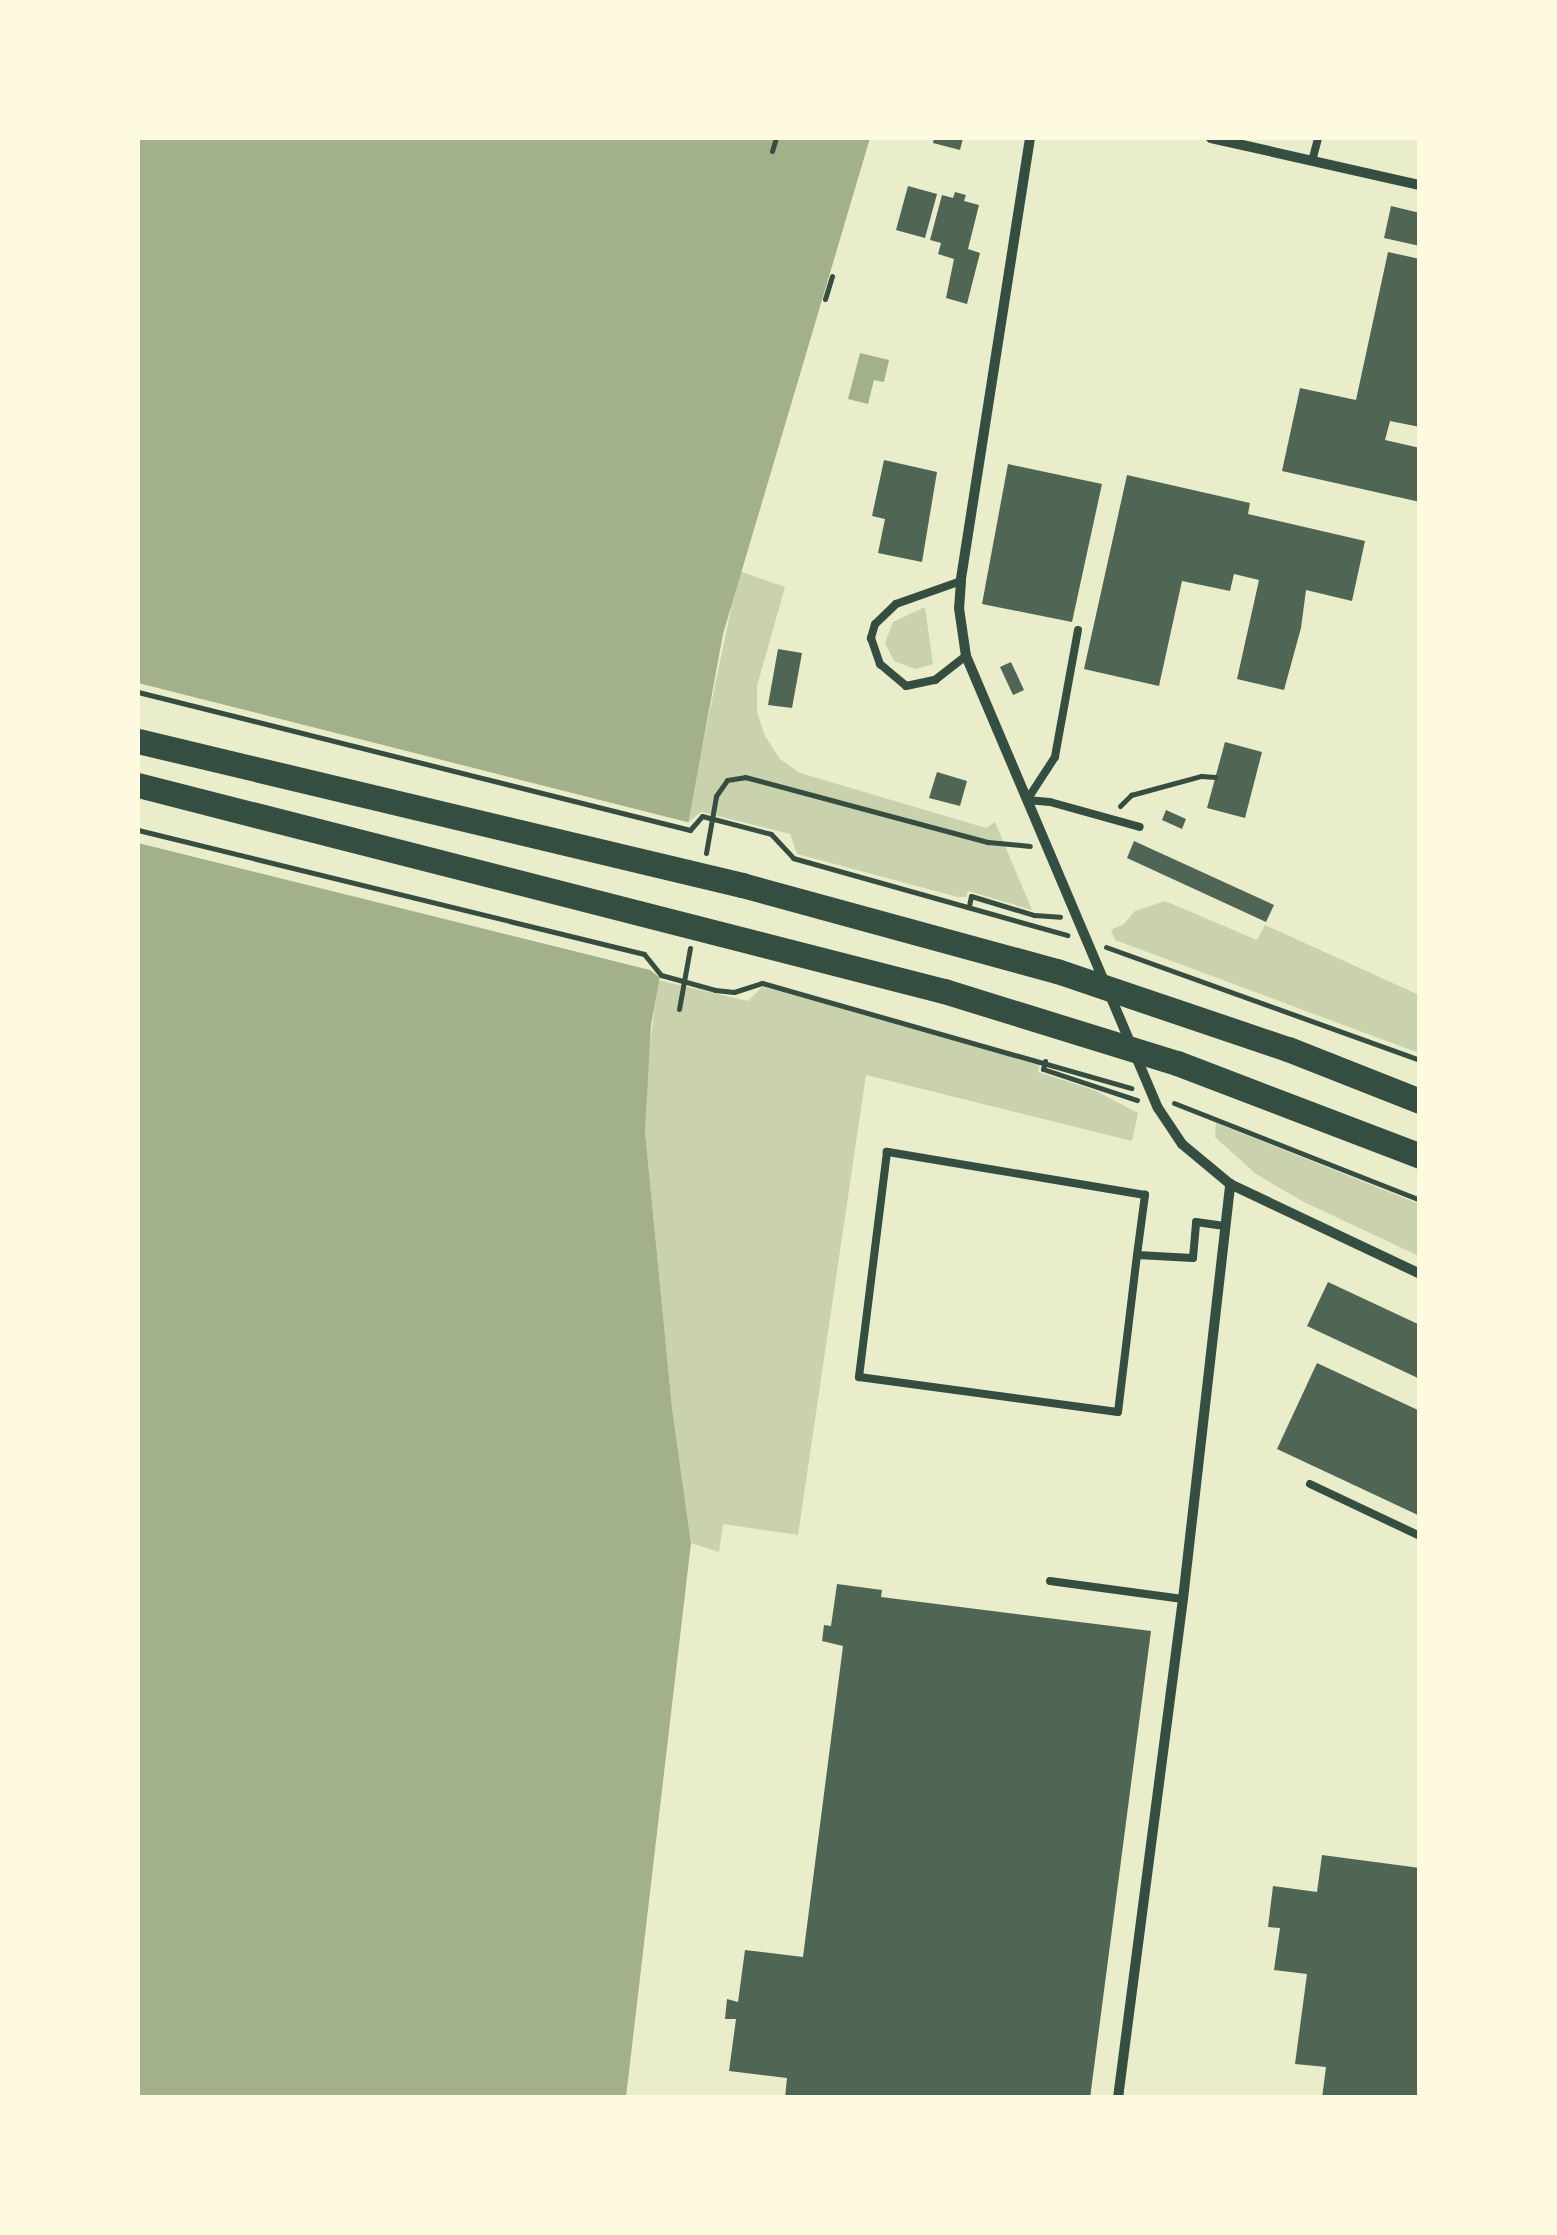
<!DOCTYPE html>
<html>
<head>
<meta charset="utf-8">
<style>
	body { margin:0 }
	#map { position:relative; width:1557px; height:2235px; overflow:hidden; background:#e9edc9; font-family:Barlow,sans-serif }
	div>[style] { position:absolute }
	.green>* { inset:0; background:#cad2ad }
	.water>* { inset:0; background:#a3b18a }
	.pier>* { inset:0; background:#e9edc9 }
	.building>* { inset:0; background:#4f6655 }
	.path>* { height:5px; margin:-2.5px; padding:0 2.5px; transform-origin:2.5px; border-radius:2.5px; background:#344e41 }
	.service>* { height:8px; margin:-4px; padding:0 4px; transform-origin:4px; border-radius:4px; background:#344e41 }
	.minor>* { height:10px; margin:-5px; padding:0 5px; transform-origin:5px; border-radius:5px; background:#344e41 }
	.motorway>* { height:25px; margin:-12.5px; padding:0 12.5px; transform-origin:12.5px; border-radius:12.5px; background:#344e41 }
	span { translate:-50% -50%; white-space:nowrap; text-align:center; line-height:1.15; -webkit-text-stroke:8px #fefae0; paint-order:stroke }
	.frame { position:absolute; inset:0; border:140px solid #fefae0; pointer-events:none }
</style>
</head>
<body>
<div id="map">
	<div class="green">
		<div style="clip-path:polygon(739px 571px,785px 587px,757px 686px,757px 712px,765px 736px,780px 759px,800px 773px,986px 828px,995px 822px,1032px 910px,968px 891px,966px 897px,958px 897px,797px 854px,790px 834px,701px 812px,686px 824px)"></div>
		<div style="clip-path:polygon(925px 607px,933px 664px,915px 669px,894px 661px,885px 643px,893px 622px)"></div>
		<div style="clip-path:polygon(1165px 901px,1257px 940px,1265px 925px,1419px 995px,1419px 1053px,1115px 940px,1111px 930px,1124px 924px,1135px 911px)"></div>
		<div style="clip-path:polygon(658px 980px,748px 1001px,762px 987px,847px 1009px,1040px 1063px,1038px 1072px,1094px 1090px,1138px 1113px,1132px 1141px,866px 1075px,798px 1535px,723px 1524px,719px 1552px,691px 1543px,672px 1408px,645px 1131px,646px 1079px)"></div>
		<div style="clip-path:polygon(1216px 1123px,1419px 1204px,1419px 1256px,1304px 1202px,1256px 1174px,1215px 1137px)"></div>
	</div>
	<div class="water">
		<div style="clip-path:polygon(138px 138px,870px 138px,723px 634px,651px 1025px,645px 1131px,672px 1408px,691px 1543px,626px 2097px,138px 2097px)"></div>
		<div style="clip-path:polygon(860px 353px,889px 360px,884px 382px,874px 380px,868px 404px,848px 399px)"></div>
	</div>
	<div class="pier">
		<div style="clip-path:polygon(138px 683px,691px 823px,663px 980px,650px 970px,138px 843px)"></div>
	</div>
	<div class="building">
		<div style="clip-path:polygon(934px 138px,963px 138px,960px 150px,933px 143px)"></div>
		<div style="clip-path:polygon(908px 186px,937px 194px,925px 238px,896px 230px)"></div>
		<div style="clip-path:polygon(955px 192px,966px 195px,964px 201px,979px 205px,968px 249px,980px 253px,967px 304px,946px 298px,954px 259px,938px 254px,941px 243px,930px 240px,942px 195px,953px 198px)"></div>
		<div style="clip-path:polygon(1391px 206px,1420px 213px,1420px 246px,1384px 238px)"></div>
		<div style="clip-path:polygon(1388px 252px,1420px 259px,1420px 427px,1390px 421px,1385px 440px,1420px 448px,1420px 502px,1282px 471px,1300px 388px,1356px 400px)"></div>
		<div style="clip-path:polygon(884px 460px,937px 472px,922px 562px,878px 553px,885px 519px,872px 516px)"></div>
		<div style="clip-path:polygon(1008px 464px,1102px 484px,1072px 622px,982px 604px)"></div>
		<div style="clip-path:polygon(1127px 475px,1250px 503px,1248px 514px,1365px 541px,1352px 601px,1306px 590px,1301px 628px,1284px 690px,1237px 679px,1259px 580px,1234px 574px,1230px 591px,1182px 581px,1159px 686px,1084px 669px)"></div>
		<div style="clip-path:polygon(778px 649px,802px 653px,792px 708px,768px 705px)"></div>
		<div style="clip-path:polygon(1011px 662px,1024px 690px,1013px 695px,1000px 667px)"></div>
		<div style="clip-path:polygon(1225px 742px,1262px 752px,1245px 818px,1207px 808px)"></div>
		<div style="clip-path:polygon(937px 772px,967px 781px,960px 806px,929px 798px)"></div>
		<div style="clip-path:polygon(1166px 810px,1186px 819px,1182px 829px,1162px 820px)"></div>
		<div style="clip-path:polygon(1134px 841px,1274px 905px,1266px 922px,1127px 858px)"></div>
		<div style="clip-path:polygon(1328px 1282px,1420px 1325px,1420px 1379px,1307px 1326px)"></div>
		<div style="clip-path:polygon(1317px 1363px,1420px 1411px,1420px 1516px,1277px 1449px)"></div>
		<div style="clip-path:polygon(837px 1584px,882px 1590px,881px 1597px,1151px 1631px,1090px 2098px,785px 2098px,787px 2078px,729px 2071px,736px 2019px,725px 2019px,727px 1999px,738px 2002px,745px 1950px,803px 1957px,843px 1646px,822px 1641px,824px 1625px,831px 1626px)"></div>
		<div style="clip-path:polygon(1322px 1855px,1420px 1868px,1420px 2098px,1322px 2098px,1326px 2067px,1295px 2064px,1307px 1974px,1274px 1970px,1280px 1928px,1268px 1927px,1273px 1886px,1317px 1892px)"></div>
	</div>
	<div class="path">
		<div style="left:772px;top:151px;width:14px;rotate:-73deg"></div>
		<div style="left:825px;top:299px;width:24px;rotate:-73deg"></div>
		<div style="left:138px;top:692px;width:569px;rotate:14.04deg"></div>
		<div style="left:690px;top:830px;width:18px;rotate:-49deg"></div>
		<div style="left:702px;top:816px;width:71px;rotate:14.6deg"></div>
		<div style="left:771px;top:834px;width:33px;rotate:47deg"></div>
		<div style="left:793px;top:858px;width:285px;rotate:15.7deg"></div>
		<div style="left:1120px;top:806px;width:16px;rotate:-45deg"></div>
		<div style="left:1131px;top:795px;width:73px;rotate:-15.2deg"></div>
		<div style="left:1201px;top:776px;width:14px;rotate:4deg"></div>
		<div style="left:138px;top:830px;width:521px;rotate:13.77deg"></div>
		<div style="left:644px;top:954px;width:27px;rotate:51deg"></div>
		<div style="left:661px;top:975px;width:56px;rotate:15.5deg"></div>
		<div style="left:715px;top:990px;width:19px;rotate:6deg"></div>
		<div style="left:734px;top:992px;width:29px;rotate:-18deg"></div>
		<div style="left:762px;top:983px;width:384px;rotate:15.9deg"></div>
		<div style="left:706px;top:853px;width:58px;rotate:-80deg"></div>
		<div style="left:716px;top:796px;width:19px;rotate:-55deg"></div>
		<div style="left:727px;top:780px;width:18px;rotate:-9deg"></div>
		<div style="left:745px;top:777px;width:252px;rotate:15deg"></div>
		<div style="left:988px;top:842px;width:42px;rotate:5.4deg"></div>
		<div style="left:969px;top:906px;width:10px;rotate:-79deg"></div>
		<div style="left:971px;top:896px;width:66px;rotate:16.8deg"></div>
		<div style="left:1034px;top:915px;width:26px;rotate:4deg"></div>
		<div style="left:1106px;top:947px;width:334px;rotate:19.8deg"></div>
		<div style="left:679px;top:1009px;width:62px;rotate:-79.8deg"></div>
		<div style="left:1045px;top:1061px;width:8px;rotate:104deg"></div>
		<div style="left:1043px;top:1069px;width:99px;rotate:18.3deg"></div>
		<div style="left:1174px;top:1103px;width:264px;rotate:21.5deg"></div>
	</div>
	<div class="service">
		<div style="left:1312px;top:161px;width:24px;rotate:-75deg"></div>
		<div style="left:961px;top:581px;width:69px;rotate:160.5deg"></div>
		<div style="left:896px;top:604px;width:29px;rotate:136deg"></div>
		<div style="left:875px;top:624px;width:15px;rotate:106deg"></div>
		<div style="left:871px;top:638px;width:28px;rotate:71deg"></div>
		<div style="left:880px;top:664px;width:34px;rotate:40deg"></div>
		<div style="left:906px;top:686px;width:30px;rotate:-12deg"></div>
		<div style="left:935px;top:680px;width:39px;rotate:-38deg"></div>
		<div style="left:1078px;top:630px;width:129px;rotate:100.3deg"></div>
		<div style="left:1055px;top:757px;width:51px;rotate:123.1deg"></div>
		<div style="left:1027px;top:800px;width:23px;rotate:5deg"></div>
		<div style="left:1050px;top:802px;width:93px;rotate:15.5deg"></div>
		<div style="left:1137px;top:1255px;width:61px;rotate:-82.4deg"></div>
		<div style="left:1145px;top:1195px;width:262px;rotate:-170.5deg"></div>
		<div style="left:887px;top:1152px;width:227px;rotate:97.1deg"></div>
		<div style="left:859px;top:1377px;width:261px;rotate:7.7deg"></div>
		<div style="left:1118px;top:1412px;width:158px;rotate:-83.1deg"></div>
		<div style="left:1137px;top:1255px;width:56px;rotate:3.1deg"></div>
		<div style="left:1193px;top:1258px;width:36px;rotate:-85deg"></div>
		<div style="left:1196px;top:1222px;width:27px;rotate:8deg"></div>
		<div style="left:1310px;top:1484px;width:122px;rotate:25.3deg"></div>
		<div style="left:1050px;top:1581px;width:134px;rotate:7.7deg"></div>
	</div>
	<div class="minor">
		<div style="left:1030px;top:138px;width:448px;rotate:98.9deg"></div>
		<div style="left:961px;top:581px;width:27px;rotate:94deg"></div>
		<div style="left:959px;top:608px;width:49px;rotate:81.7deg"></div>
		<div style="left:966px;top:656px;width:491px;rotate:67deg"></div>
		<div style="left:1158px;top:1108px;width:43px;rotate:56.3deg"></div>
		<div style="left:1182px;top:1144px;width:62px;rotate:39.8deg"></div>
		<div style="left:1230px;top:1184px;width:210px;rotate:25.3deg"></div>
		<div style="left:1211px;top:138px;width:214px;rotate:12.7deg"></div>
		<div style="left:1118px;top:2098px;width:503px;rotate:-82.58deg"></div>
		<div style="left:1183px;top:1599px;width:418px;rotate:-83.5deg"></div>
	</div>
	<div class="motorway">
		<div style="left:138px;top:741px;width:621px;rotate:13.41deg"></div>
		<div style="left:742px;top:885px;width:327px;rotate:15.3deg"></div>
		<div style="left:1057px;top:971px;width:244px;rotate:18.7deg"></div>
		<div style="left:1288px;top:1049px;width:142px;rotate:21.5deg"></div>
		<div style="left:138px;top:785px;width:832px;rotate:14.34deg"></div>
		<div style="left:944px;top:991px;width:244px;rotate:17.2deg"></div>
		<div style="left:1177px;top:1063px;width:260px;rotate:20.9deg"></div>
	</div>
	<div class="frame"></div>
</div>
</body>
</html>
